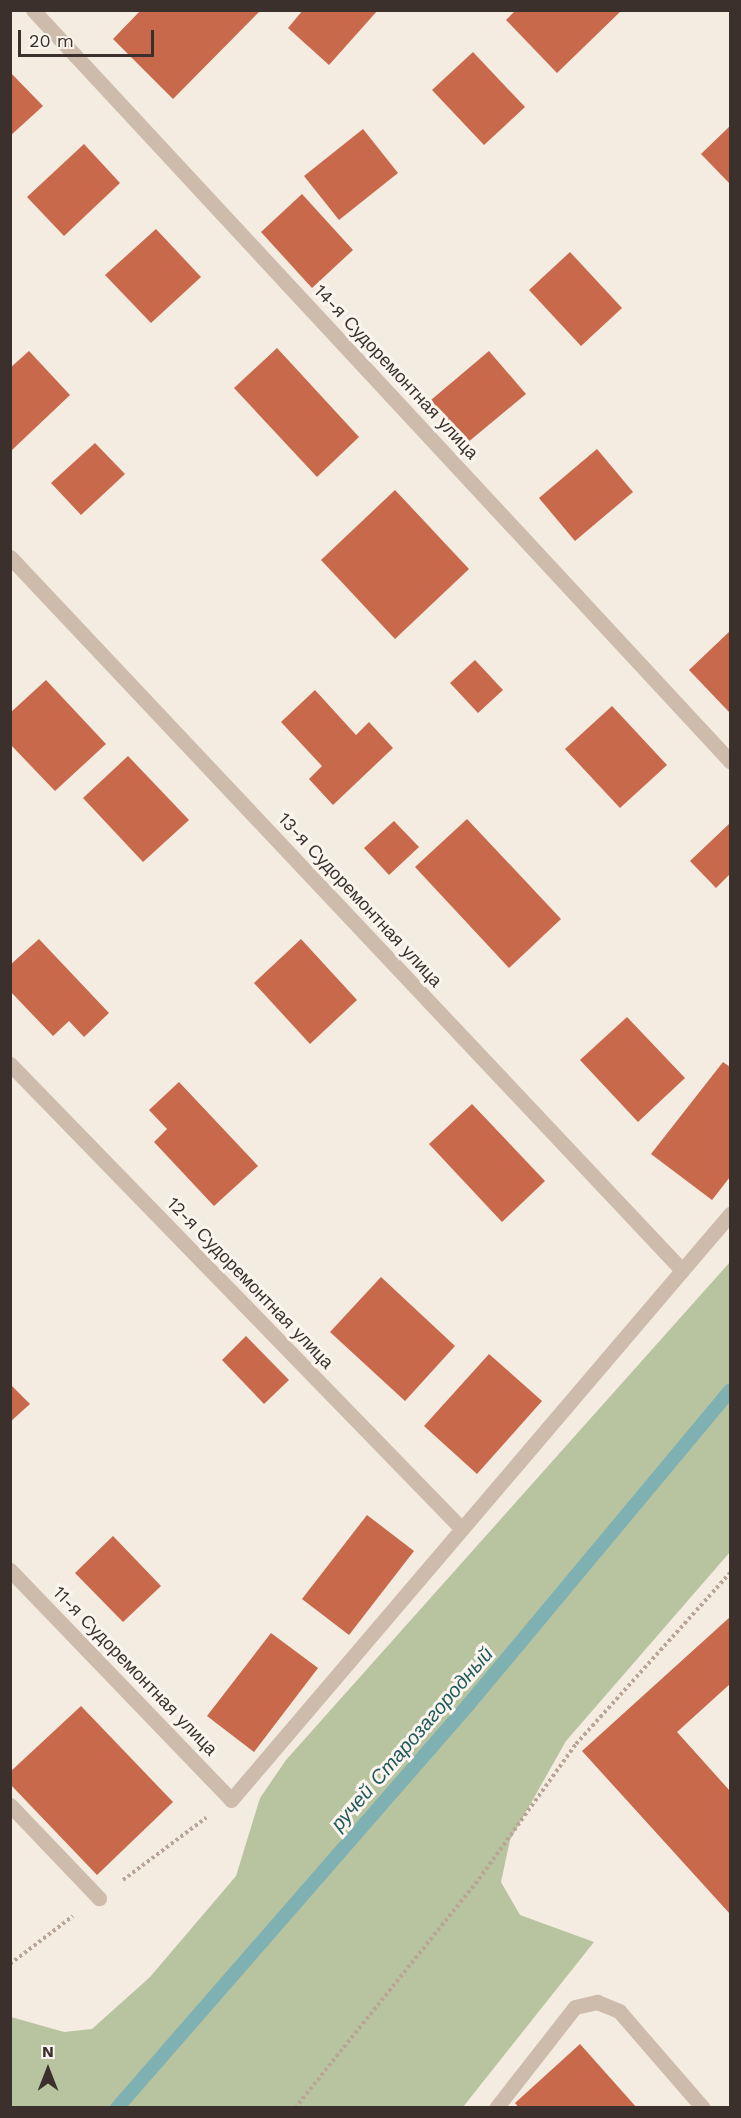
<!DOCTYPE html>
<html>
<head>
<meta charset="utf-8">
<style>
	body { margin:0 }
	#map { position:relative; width:741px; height:2118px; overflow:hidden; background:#f4ebe1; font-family:"Work Sans",sans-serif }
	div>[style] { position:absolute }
	.green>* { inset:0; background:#b8c4a0 }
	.stream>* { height:14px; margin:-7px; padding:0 7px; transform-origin:7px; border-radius:7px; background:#7fb0b2 }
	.building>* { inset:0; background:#c8694b }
	.path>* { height:4px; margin-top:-2px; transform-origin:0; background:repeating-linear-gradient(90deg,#b9a596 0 3px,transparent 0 6px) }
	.service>* { height:15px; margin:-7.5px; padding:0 7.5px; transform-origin:7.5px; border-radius:7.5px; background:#cdbbac }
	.minor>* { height:15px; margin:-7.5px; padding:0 7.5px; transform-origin:7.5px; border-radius:7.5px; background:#cdbbac }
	span { translate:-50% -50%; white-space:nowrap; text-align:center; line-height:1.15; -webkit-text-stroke:6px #fbf5ee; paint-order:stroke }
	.street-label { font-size:18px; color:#3b302b }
	.water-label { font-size:20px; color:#1f5a5e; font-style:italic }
	.frame { position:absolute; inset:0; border:12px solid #3b302b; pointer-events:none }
	.north { position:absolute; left:18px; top:2040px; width:60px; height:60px; -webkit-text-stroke:4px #fbf5ee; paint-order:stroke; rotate:0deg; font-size:16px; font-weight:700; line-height:24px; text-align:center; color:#3b302b }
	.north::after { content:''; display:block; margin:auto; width:21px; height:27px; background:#3b302b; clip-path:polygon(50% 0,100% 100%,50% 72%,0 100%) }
	.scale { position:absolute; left:18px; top:30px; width:136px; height:27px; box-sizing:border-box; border:3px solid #3b302b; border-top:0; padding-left:8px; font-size:18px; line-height:21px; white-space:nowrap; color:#3b302b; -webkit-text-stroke:4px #fbf5ee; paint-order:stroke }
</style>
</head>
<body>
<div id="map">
	<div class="green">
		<div style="clip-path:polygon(730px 1262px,730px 1552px,566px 1741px,510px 1840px,501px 1882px,520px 1915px,594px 1942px,463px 2107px,11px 2107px,11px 2017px,64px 2032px,92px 2029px,150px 1977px,236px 1876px,260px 1798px,286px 1760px)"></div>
	</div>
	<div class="stream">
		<div style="left:117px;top:2108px;width:536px;rotate:-48.93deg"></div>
		<div style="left:469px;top:1704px;width:408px;rotate:-50.2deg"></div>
	</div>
	<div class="building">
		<div style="clip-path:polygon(141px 10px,257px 10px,259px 12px,173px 99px,113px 39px)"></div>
		<div style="clip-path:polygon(303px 10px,378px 10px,329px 65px,288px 28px)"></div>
		<div style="clip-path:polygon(516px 10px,622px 10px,557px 73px,506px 20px)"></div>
		<div style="clip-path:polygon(473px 52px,525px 107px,484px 145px,432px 90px)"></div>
		<div style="clip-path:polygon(10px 72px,43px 106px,10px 136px)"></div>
		<div style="clip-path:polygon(730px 126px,730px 184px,701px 154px)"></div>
		<div style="clip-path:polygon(363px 129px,398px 173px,339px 220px,304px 176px)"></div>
		<div style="clip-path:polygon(84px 144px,120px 183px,64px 236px,27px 197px)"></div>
		<div style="clip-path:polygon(302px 194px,353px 250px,312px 288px,261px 232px)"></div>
		<div style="clip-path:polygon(156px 229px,201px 277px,151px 323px,105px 275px)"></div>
		<div style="clip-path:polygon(570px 252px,622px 308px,581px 346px,529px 290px)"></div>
		<div style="clip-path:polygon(277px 348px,359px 437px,317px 477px,234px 388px)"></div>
		<div style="clip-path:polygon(29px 351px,70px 395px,12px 450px,10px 368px)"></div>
		<div style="clip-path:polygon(489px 351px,526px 394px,467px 443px,431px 400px)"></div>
		<div style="clip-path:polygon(95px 443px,125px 474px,81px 515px,51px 483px)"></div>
		<div style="clip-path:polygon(597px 449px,633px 492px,575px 541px,539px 498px)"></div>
		<div style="clip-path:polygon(395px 490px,469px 569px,395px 639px,321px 560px)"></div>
		<div style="clip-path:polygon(730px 631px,730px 713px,689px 670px)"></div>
		<div style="clip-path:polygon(475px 660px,503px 690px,478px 713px,450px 683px)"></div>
		<div style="clip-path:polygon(46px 680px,106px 744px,55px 791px,10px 744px,10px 713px)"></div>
		<div style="clip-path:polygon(315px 690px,356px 735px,369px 722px,393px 748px,333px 805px,309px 779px,322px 766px,281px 722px)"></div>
		<div style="clip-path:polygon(612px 706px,667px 765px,620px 808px,565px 749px)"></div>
		<div style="clip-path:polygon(128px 756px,189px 820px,143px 862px,83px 798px)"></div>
		<div style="clip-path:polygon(467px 819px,561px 919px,509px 968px,415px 867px)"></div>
		<div style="clip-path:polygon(394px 821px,419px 847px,389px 875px,364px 848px)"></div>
		<div style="clip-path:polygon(730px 823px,730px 874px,716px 888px,690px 861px)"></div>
		<div style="clip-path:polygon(39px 939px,109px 1013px,84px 1037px,69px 1021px,53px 1036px,10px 991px,10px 965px)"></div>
		<div style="clip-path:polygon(301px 939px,357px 1000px,310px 1044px,254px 983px)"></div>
		<div style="clip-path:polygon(627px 1017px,685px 1078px,638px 1122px,580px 1060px)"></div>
		<div style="clip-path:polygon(723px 1062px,730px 1067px,730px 1177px,712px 1200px,651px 1154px)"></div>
		<div style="clip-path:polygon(179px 1082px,258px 1166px,214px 1206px,154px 1142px,167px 1129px,149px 1110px)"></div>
		<div style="clip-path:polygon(472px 1104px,545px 1181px,502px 1222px,429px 1144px)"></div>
		<div style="clip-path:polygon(381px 1277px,455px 1346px,405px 1401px,330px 1332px)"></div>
		<div style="clip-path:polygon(246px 1336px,289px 1380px,264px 1404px,222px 1360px)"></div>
		<div style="clip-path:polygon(489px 1354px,542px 1401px,477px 1474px,424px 1426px)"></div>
		<div style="clip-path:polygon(10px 1384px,30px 1404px,10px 1422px)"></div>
		<div style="clip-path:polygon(367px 1515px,414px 1551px,349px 1635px,302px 1599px)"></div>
		<div style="clip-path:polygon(113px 1536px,161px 1586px,123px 1622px,75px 1573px)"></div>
		<div style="clip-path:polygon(730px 1617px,730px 1684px,677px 1732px,730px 1791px,730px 1914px,582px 1751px)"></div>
		<div style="clip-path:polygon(271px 1633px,318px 1668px,254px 1752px,207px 1716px)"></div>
		<div style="clip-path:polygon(81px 1706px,173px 1802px,97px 1875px,10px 1784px,10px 1772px)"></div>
		<div style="clip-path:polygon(580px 2044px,637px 2108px,519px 2108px,515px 2103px)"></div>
	</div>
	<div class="path">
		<div style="left:123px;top:1880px;width:104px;rotate:-36.8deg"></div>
		<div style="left:10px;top:1964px;width:79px;rotate:-37.3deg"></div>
		<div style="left:295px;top:2108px;width:294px;rotate:-51.2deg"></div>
		<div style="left:479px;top:1879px;width:166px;rotate:-54.3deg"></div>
		<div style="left:576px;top:1744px;width:230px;rotate:-48deg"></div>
	</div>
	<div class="service">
		<div style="left:496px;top:2108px;width:128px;rotate:-52deg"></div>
		<div style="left:575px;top:2007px;width:23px;rotate:-13deg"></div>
		<div style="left:597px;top:2002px;width:24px;rotate:22deg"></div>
		<div style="left:619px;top:2011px;width:128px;rotate:49.1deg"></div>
	</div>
	<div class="minor">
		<div style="left:33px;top:10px;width:1025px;rotate:47.14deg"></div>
		<div style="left:10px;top:557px;width:980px;rotate:46.7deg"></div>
		<div style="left:10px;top:1064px;width:648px;rotate:45.81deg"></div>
		<div style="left:10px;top:1570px;width:319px;rotate:46.1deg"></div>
		<div style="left:231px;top:1800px;width:770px;rotate:-49.58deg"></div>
		<div style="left:10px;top:1805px;width:129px;rotate:46.3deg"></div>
	</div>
	<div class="street-label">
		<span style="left:396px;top:372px;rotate:47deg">14-я Судоремонтная улица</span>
		<span style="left:360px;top:900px;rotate:47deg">13-я Судоремонтная улица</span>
		<span style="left:250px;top:1283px;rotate:46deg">12-я Судоремонтная улица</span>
		<span style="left:135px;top:1671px;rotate:46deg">11-я Судоремонтная улица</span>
	</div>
	<div class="water-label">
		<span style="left:412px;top:1739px;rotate:-49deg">ручей Старозагородный</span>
	</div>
	<div class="frame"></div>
	<div class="north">N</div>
	<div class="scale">20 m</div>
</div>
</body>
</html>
